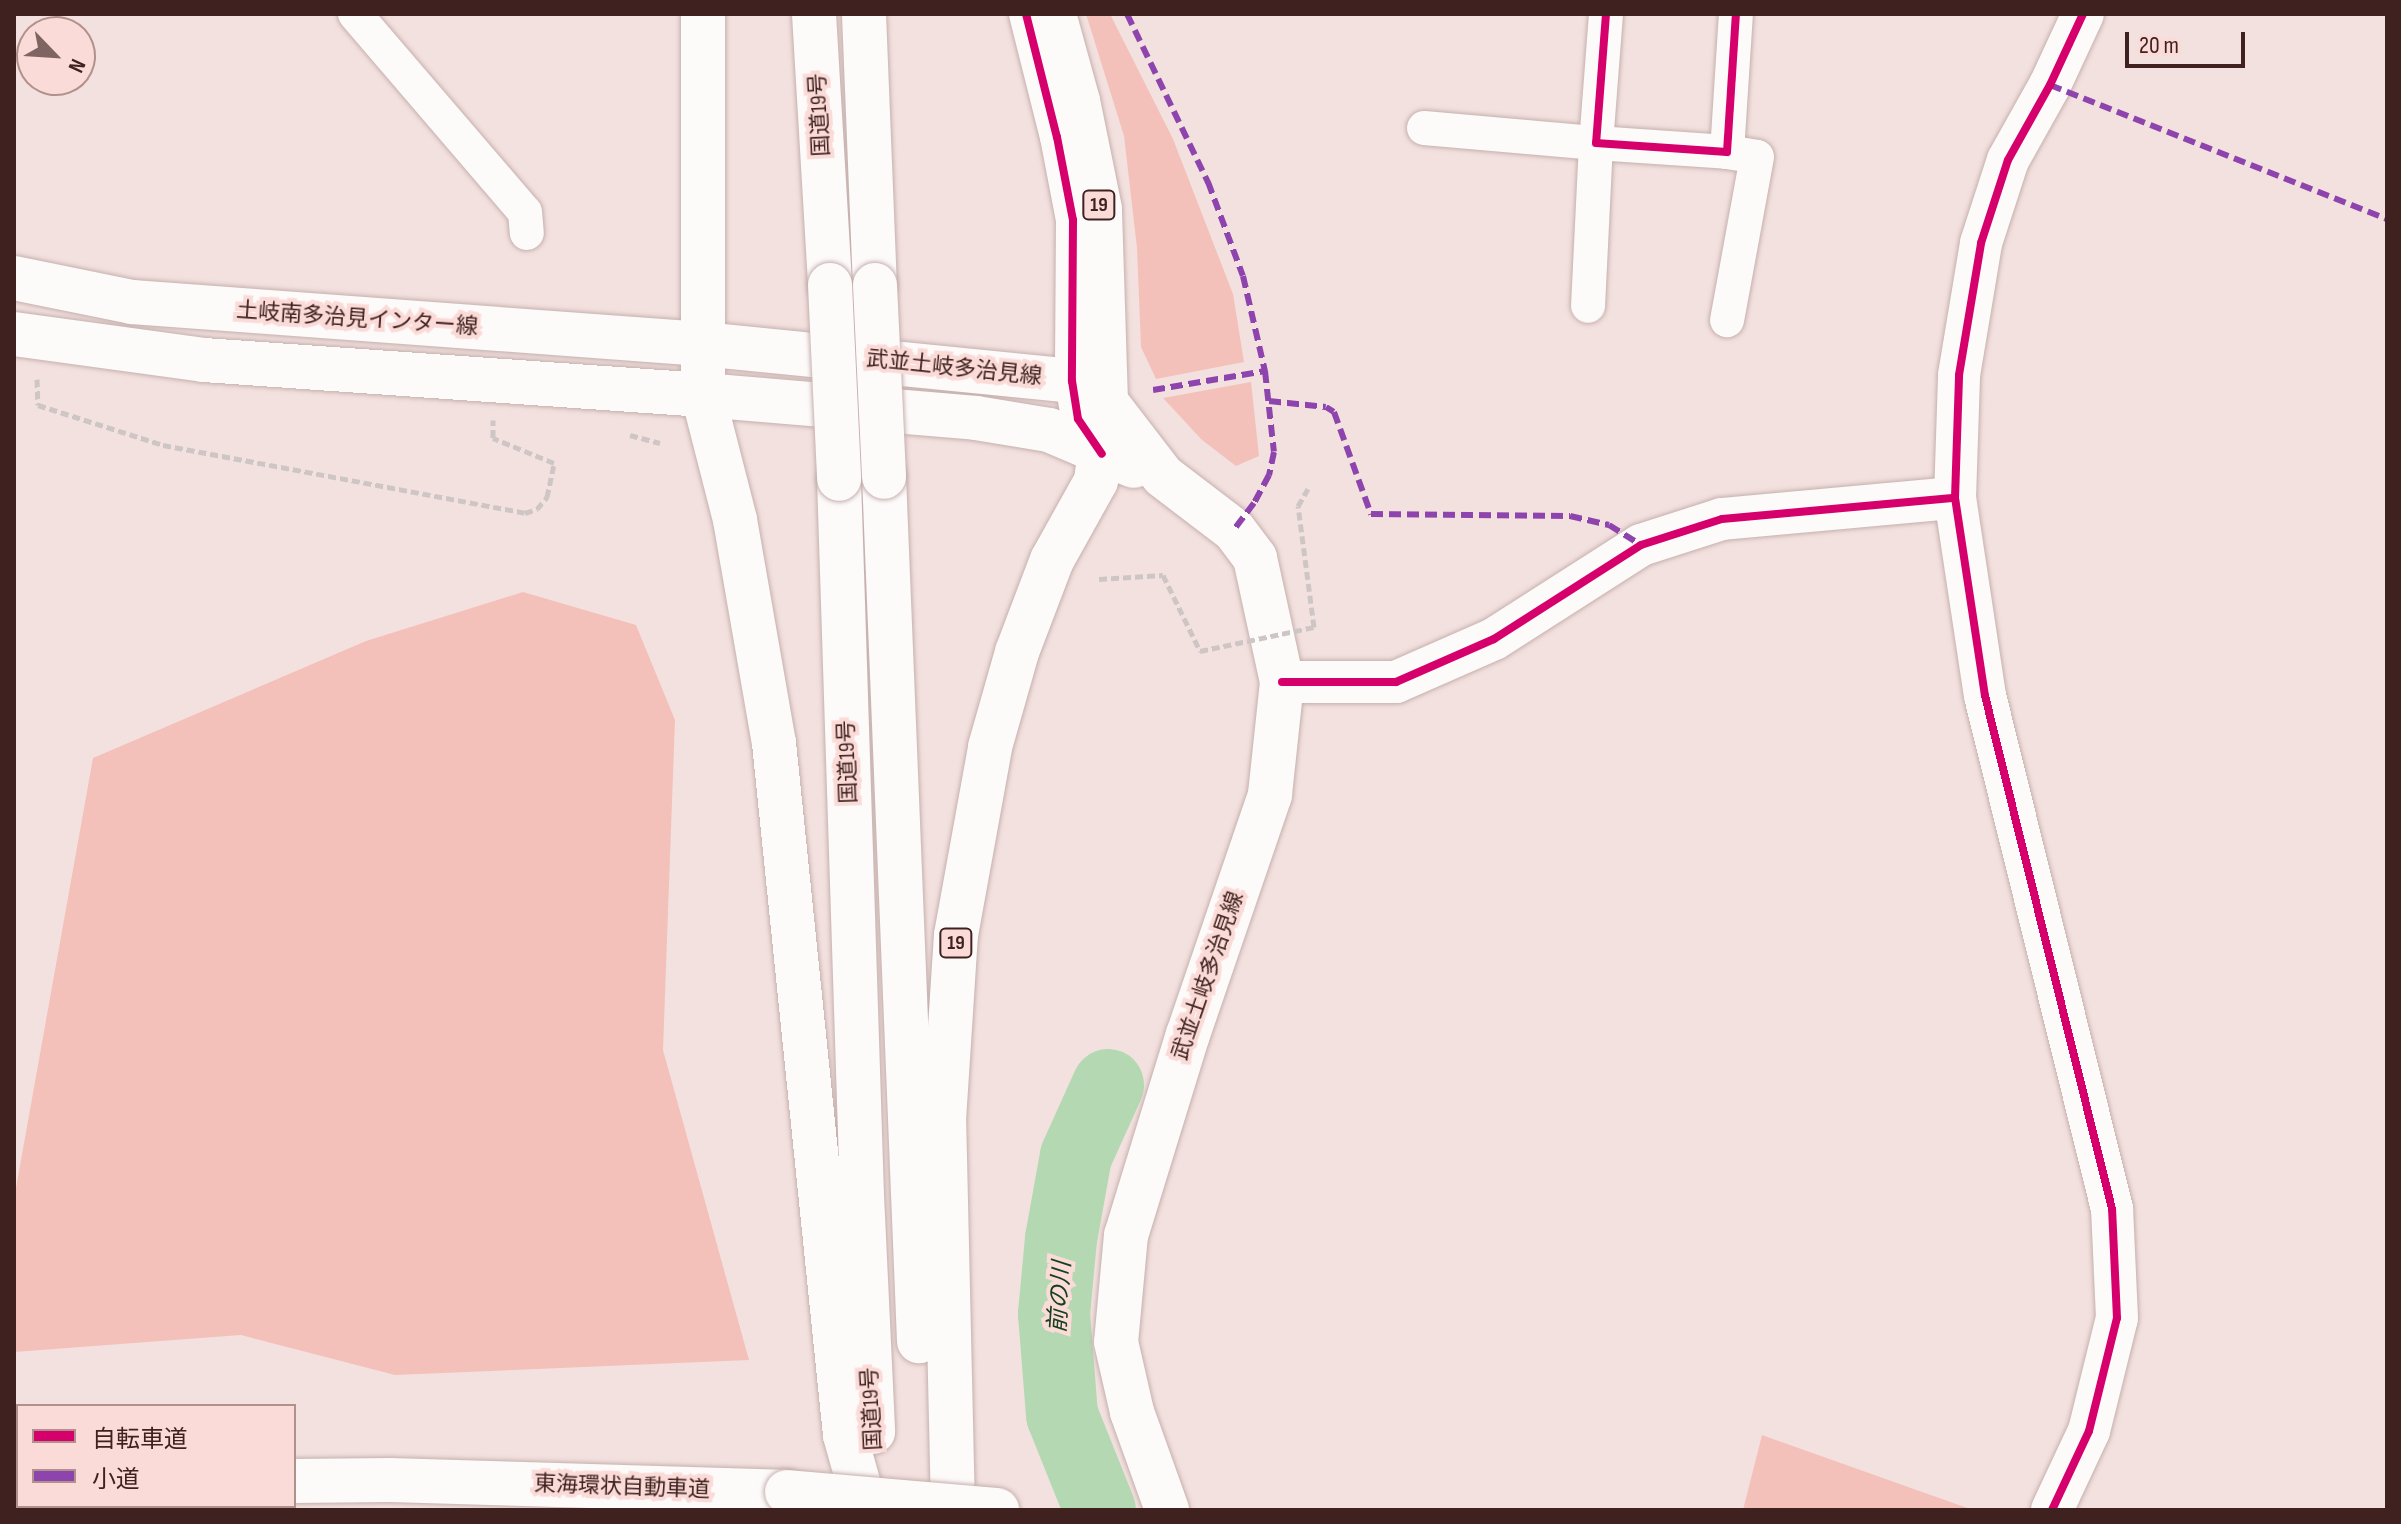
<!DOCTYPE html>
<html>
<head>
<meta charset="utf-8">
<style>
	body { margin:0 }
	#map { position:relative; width:2401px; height:1524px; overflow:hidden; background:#f3e1df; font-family:"Sofia Sans Condensed","Noto Sans JP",sans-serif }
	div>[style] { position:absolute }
	.green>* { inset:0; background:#f4c1ba }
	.river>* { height:72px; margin:-36px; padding:0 36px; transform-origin:36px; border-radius:36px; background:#b4d9b2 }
	.path>* { height:5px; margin-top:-2.5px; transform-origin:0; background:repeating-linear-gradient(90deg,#cec6c5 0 8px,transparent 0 12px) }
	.roads { filter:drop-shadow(0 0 2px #c5b0ad) drop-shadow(0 0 2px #c5b0ad) }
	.minor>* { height:34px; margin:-17px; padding:0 17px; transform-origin:17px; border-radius:17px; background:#fdfafa }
	.tertiary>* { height:42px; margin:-21px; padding:0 21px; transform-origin:21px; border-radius:21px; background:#fdfafa }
	.secondary>* { height:44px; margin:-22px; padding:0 22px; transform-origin:22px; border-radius:22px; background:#fdfafa }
	.trunk>* { height:44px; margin:-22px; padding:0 22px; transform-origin:22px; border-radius:22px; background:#fdfafa }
	.motorway>* { height:44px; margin:-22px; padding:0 22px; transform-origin:22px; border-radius:22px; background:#fdfafa }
	.path-bridge>* { height:5px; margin-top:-2.5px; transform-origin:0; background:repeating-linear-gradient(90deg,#cec6c5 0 8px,transparent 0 12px) }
	.bridges { filter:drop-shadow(0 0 2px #c5b0ad) drop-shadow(0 0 2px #c5b0ad) }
	.trunk-bridge>* { height:44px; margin:-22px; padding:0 22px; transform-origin:22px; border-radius:22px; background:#fdfafa }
	.motorway-bridge>* { height:44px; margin:-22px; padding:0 22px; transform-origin:22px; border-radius:22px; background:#fdfafa }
	.quiet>* { height:6px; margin-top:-3px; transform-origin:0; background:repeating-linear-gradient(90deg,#8e44ad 0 12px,transparent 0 18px) }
	.cycleway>* { height:8px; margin:-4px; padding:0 4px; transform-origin:4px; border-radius:4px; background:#d6006c }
	span { translate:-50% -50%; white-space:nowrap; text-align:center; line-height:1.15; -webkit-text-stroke:8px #fbdbd7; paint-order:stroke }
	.shield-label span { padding:2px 6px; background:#fbdbd7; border:2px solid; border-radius:6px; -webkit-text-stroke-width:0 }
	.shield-label { font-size:20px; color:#3f221f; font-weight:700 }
	.street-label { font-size:22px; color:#3f221f }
	.water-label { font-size:24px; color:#16411e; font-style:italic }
	.frame { position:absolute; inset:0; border:16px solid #3f221f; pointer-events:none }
	.legend { position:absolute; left:16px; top:1404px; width:280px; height:104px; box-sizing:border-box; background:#fbdbd7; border:2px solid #b0918d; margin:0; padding:10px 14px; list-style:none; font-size:24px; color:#3f221f }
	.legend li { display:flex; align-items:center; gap:16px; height:40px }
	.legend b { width:40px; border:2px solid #b0918d }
	.north { position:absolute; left:16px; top:16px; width:80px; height:80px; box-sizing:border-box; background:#fbdbd7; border:2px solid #b0918d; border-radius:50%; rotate:115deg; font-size:22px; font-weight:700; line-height:32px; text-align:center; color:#3f221f }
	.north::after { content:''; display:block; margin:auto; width:28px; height:36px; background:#7e6562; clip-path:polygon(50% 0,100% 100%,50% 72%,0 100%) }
	.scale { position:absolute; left:2125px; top:32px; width:120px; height:36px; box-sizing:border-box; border:4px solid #3f221f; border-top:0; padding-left:10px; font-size:24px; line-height:28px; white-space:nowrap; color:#3f221f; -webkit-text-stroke:6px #fbdbd7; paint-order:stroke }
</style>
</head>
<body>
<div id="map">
	<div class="green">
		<div style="clip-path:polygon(1086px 14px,1110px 14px,1173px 139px,1233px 294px,1244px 362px,1156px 379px,1141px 347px,1137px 248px,1124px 136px)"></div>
		<div style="clip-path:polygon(1251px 382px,1259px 456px,1236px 466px,1202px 440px,1163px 398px)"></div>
		<div style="clip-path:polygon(523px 592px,636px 625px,675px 720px,663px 1050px,749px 1360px,395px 1375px,241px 1335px,14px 1352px,14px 1199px,93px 758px,366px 641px)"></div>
		<div style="clip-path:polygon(1762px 1435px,1973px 1510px,1743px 1510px)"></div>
	</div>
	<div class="river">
		<div style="left:1100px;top:1510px;width:102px;rotate:-111.8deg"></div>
		<div style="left:1062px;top:1415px;width:101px;rotate:-94.5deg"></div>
		<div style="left:1054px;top:1314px;width:75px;rotate:-84.7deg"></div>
		<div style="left:1061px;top:1239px;width:84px;rotate:-79.8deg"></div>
		<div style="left:1076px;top:1156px;width:78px;rotate:-65.7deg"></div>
	</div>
	<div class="path">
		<div style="left:37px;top:379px;width:26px;rotate:88deg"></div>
		<div style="left:38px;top:405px;width:131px;rotate:17.7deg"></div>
		<div style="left:163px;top:445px;width:368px;rotate:10.6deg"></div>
		<div style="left:525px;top:513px;width:13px;rotate:-18deg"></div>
		<div style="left:537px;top:509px;width:16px;rotate:-50deg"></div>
		<div style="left:547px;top:497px;width:35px;rotate:-78deg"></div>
		<div style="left:554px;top:463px;width:66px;rotate:-157.7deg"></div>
		<div style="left:493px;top:438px;width:18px;rotate:-90deg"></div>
		<div style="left:630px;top:435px;width:31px;rotate:15deg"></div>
		<div style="left:1298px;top:506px;width:20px;rotate:-60deg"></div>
	</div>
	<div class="roads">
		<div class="minor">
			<div style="left:355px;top:14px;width:261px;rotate:49.4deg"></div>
			<div style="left:525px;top:212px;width:21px;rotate:85deg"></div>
			<div style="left:1026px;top:14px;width:127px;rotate:75.9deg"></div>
			<div style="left:1057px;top:137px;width:85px;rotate:79.1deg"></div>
			<div style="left:1073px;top:220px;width:161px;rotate:90.4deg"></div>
			<div style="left:1072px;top:381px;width:38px;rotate:81deg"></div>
			<div style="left:1078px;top:419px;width:42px;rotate:55.6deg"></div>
			<div style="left:1606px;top:14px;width:129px;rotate:94.4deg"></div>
			<div style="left:1596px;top:143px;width:131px;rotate:3.9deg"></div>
			<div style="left:1727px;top:152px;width:138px;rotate:-86.3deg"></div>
			<div style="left:1424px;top:128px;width:173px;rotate:5deg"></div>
			<div style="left:1596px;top:143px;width:163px;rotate:92.8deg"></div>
			<div style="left:1727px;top:152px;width:30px;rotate:9deg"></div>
			<div style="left:1757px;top:157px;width:166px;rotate:100.4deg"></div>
		</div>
		<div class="tertiary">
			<div style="left:1282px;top:682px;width:114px"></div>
			<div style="left:1396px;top:682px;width:107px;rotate:-23.7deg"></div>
			<div style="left:1494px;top:639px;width:174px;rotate:-32.6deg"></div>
			<div style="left:1641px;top:545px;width:85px;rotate:-17.8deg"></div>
			<div style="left:1722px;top:519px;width:234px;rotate:-5.2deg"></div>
			<div style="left:2052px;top:1510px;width:87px;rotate:-64.9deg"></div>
			<div style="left:2089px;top:1431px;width:116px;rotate:-76.1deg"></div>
			<div style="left:2117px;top:1318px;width:109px;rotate:-92.6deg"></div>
			<div style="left:2112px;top:1209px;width:528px;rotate:-103.9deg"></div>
			<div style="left:1985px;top:696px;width:200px;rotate:-98.6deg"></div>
			<div style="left:1955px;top:498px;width:123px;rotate:-88.1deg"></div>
			<div style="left:1959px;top:375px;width:134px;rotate:-80.5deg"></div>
			<div style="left:1981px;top:243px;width:87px;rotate:-72deg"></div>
			<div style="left:2008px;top:160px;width:86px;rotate:-60.8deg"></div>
			<div style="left:2050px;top:85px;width:78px;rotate:-65.1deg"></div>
		</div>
		<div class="secondary">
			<div style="left:14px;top:278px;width:120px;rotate:11.5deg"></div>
			<div style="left:132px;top:302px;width:572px;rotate:4.21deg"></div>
			<div style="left:702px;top:344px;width:372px;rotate:5.7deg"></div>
			<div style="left:1072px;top:381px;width:40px;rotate:32deg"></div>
			<div style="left:1106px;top:402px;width:93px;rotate:52.4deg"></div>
			<div style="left:1163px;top:476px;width:89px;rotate:37.3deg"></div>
			<div style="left:1234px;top:530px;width:35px;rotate:53deg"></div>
			<div style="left:1255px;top:558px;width:127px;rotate:77.7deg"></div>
			<div style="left:1282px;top:682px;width:114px;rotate:96.1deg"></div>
			<div style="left:1270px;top:795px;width:253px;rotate:108.9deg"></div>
			<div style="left:1188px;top:1034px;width:210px;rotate:107.1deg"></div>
			<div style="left:1126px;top:1235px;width:107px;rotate:95.3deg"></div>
			<div style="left:1116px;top:1342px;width:72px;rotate:77.1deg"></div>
			<div style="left:1132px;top:1412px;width:104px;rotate:70.3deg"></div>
			<div style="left:14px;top:334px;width:192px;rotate:7.8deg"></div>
			<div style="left:204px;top:360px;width:500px;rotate:4.01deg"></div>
			<div style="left:703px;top:395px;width:274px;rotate:4.8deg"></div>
			<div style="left:976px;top:418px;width:74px;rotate:9.3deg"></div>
			<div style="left:1049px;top:430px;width:92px;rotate:23deg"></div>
		</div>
		<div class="trunk">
			<div style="left:703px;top:14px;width:381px;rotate:90deg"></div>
			<div style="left:703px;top:395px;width:129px;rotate:75.6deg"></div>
			<div style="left:735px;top:520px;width:226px;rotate:80.1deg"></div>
			<div style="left:774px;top:743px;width:696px;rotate:84.14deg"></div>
			<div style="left:845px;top:1435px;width:78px;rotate:74.4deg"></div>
			<div style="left:814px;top:14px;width:271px;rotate:86.6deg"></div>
			<div style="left:864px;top:14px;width:271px;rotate:87.7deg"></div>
			<div style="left:884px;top:477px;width:865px;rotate:87.68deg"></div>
			<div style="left:839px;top:479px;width:716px;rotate:88.16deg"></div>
			<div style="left:862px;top:1195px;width:237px;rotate:87.3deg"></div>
			<div style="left:953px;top:1510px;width:390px;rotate:-91.3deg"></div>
			<div style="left:944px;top:1120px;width:185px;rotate:-86.3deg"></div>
			<div style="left:956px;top:935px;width:191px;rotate:-79.7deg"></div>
			<div style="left:990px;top:747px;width:99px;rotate:-74.1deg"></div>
			<div style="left:1017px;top:652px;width:98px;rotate:-69.2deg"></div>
			<div style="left:1052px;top:560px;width:90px;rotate:-60.9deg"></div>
			<div style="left:1096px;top:481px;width:80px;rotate:-82.8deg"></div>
			<div style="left:1106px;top:402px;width:193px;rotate:-91.8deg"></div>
			<div style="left:1100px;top:209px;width:110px;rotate:-101.5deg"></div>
			<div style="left:1078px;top:101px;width:90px;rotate:-105.4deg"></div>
		</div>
		<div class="motorway">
			<div style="left:294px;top:1481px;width:96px;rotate:-0.6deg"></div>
			<div style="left:390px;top:1480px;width:397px;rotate:1.7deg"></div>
			<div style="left:14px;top:1483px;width:4px;rotate:-14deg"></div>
		</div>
	</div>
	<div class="path-bridge">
		<div style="left:1099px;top:579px;width:64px;rotate:-3.6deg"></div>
		<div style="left:1163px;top:575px;width:85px;rotate:64deg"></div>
		<div style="left:1200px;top:651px;width:116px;rotate:-11.9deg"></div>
		<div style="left:1314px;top:627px;width:122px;rotate:-97.5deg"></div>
	</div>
	<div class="bridges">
		<div class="trunk-bridge">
			<div style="left:830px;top:285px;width:194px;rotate:87.3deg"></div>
			<div style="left:875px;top:285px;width:192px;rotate:87.3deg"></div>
		</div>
		<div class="motorway-bridge">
			<div style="left:787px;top:1492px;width:211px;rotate:4.9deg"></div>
		</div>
	</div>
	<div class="quiet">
		<div style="left:1127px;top:14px;width:187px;rotate:64.3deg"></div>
		<div style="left:1208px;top:182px;width:100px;rotate:69.6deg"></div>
		<div style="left:1243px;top:276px;width:98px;rotate:77deg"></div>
		<div style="left:1265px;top:371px;width:81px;rotate:83.7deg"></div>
		<div style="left:1274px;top:452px;width:24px;rotate:102deg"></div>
		<div style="left:1269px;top:475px;width:32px;rotate:118deg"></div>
		<div style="left:1254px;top:503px;width:34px;rotate:127deg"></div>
		<div style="left:2050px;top:85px;width:363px;rotate:21.7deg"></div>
		<div style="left:1153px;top:390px;width:114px;rotate:-9.6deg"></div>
		<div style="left:1269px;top:401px;width:57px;rotate:6deg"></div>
		<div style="left:1326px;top:407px;width:9px;rotate:32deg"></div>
		<div style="left:1334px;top:412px;width:109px;rotate:70.1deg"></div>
		<div style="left:1371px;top:514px;width:199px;rotate:0.6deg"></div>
		<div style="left:1570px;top:516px;width:40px;rotate:13deg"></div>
		<div style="left:1609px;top:525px;width:38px;rotate:32deg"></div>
	</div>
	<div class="cycleway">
		<div style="left:1026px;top:14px;width:127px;rotate:75.9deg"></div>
		<div style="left:1057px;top:137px;width:85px;rotate:79.1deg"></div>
		<div style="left:1073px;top:220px;width:161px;rotate:90.4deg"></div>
		<div style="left:1072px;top:381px;width:38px;rotate:81deg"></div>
		<div style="left:1078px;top:419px;width:42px;rotate:55.6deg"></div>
		<div style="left:1606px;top:14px;width:129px;rotate:94.4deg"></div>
		<div style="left:1596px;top:143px;width:131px;rotate:3.9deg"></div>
		<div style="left:1727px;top:152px;width:138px;rotate:-86.3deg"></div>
		<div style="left:1282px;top:682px;width:114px"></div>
		<div style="left:1396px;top:682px;width:107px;rotate:-23.7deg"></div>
		<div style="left:1494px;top:639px;width:174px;rotate:-32.6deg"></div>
		<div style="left:1641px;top:545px;width:85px;rotate:-17.8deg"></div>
		<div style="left:1722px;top:519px;width:234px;rotate:-5.2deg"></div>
		<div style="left:2052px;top:1510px;width:87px;rotate:-64.9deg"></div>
		<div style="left:2089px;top:1431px;width:116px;rotate:-76.1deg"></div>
		<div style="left:2117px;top:1318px;width:109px;rotate:-92.6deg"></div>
		<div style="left:2112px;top:1209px;width:528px;rotate:-103.9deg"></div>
		<div style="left:1985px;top:696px;width:200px;rotate:-98.6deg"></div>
		<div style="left:1955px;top:498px;width:123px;rotate:-88.1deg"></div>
		<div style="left:1959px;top:375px;width:134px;rotate:-80.5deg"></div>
		<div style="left:1981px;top:243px;width:87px;rotate:-72deg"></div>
		<div style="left:2008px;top:160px;width:86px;rotate:-60.8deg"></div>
		<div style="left:2050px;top:85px;width:78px;rotate:-65.1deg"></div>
	</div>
	<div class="shield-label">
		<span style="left:1099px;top:205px">19</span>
		<span style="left:956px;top:943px">19</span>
	</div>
	<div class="street-label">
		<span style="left:820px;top:115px;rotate:-93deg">国道19号</span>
		<span style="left:357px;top:319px;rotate:4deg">土岐南多治見インター線</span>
		<span style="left:954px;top:368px;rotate:6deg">武並土岐多治見線</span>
		<span style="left:848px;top:762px;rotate:-92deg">国道19号</span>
		<span style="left:1208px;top:976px;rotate:-71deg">武並土岐多治見線</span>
		<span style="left:872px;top:1409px;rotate:-93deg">国道19号</span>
		<span style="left:622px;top:1487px;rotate:2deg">東海環状自動車道</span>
	</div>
	<div class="water-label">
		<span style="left:1060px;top:1297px;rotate:-86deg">前の川</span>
	</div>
	<div class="frame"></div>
	<ul class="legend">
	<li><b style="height:10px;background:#d6006c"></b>自転車道</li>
	<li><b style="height:10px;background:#8e44ad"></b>小道</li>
	</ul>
	<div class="north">N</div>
	<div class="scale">20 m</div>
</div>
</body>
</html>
